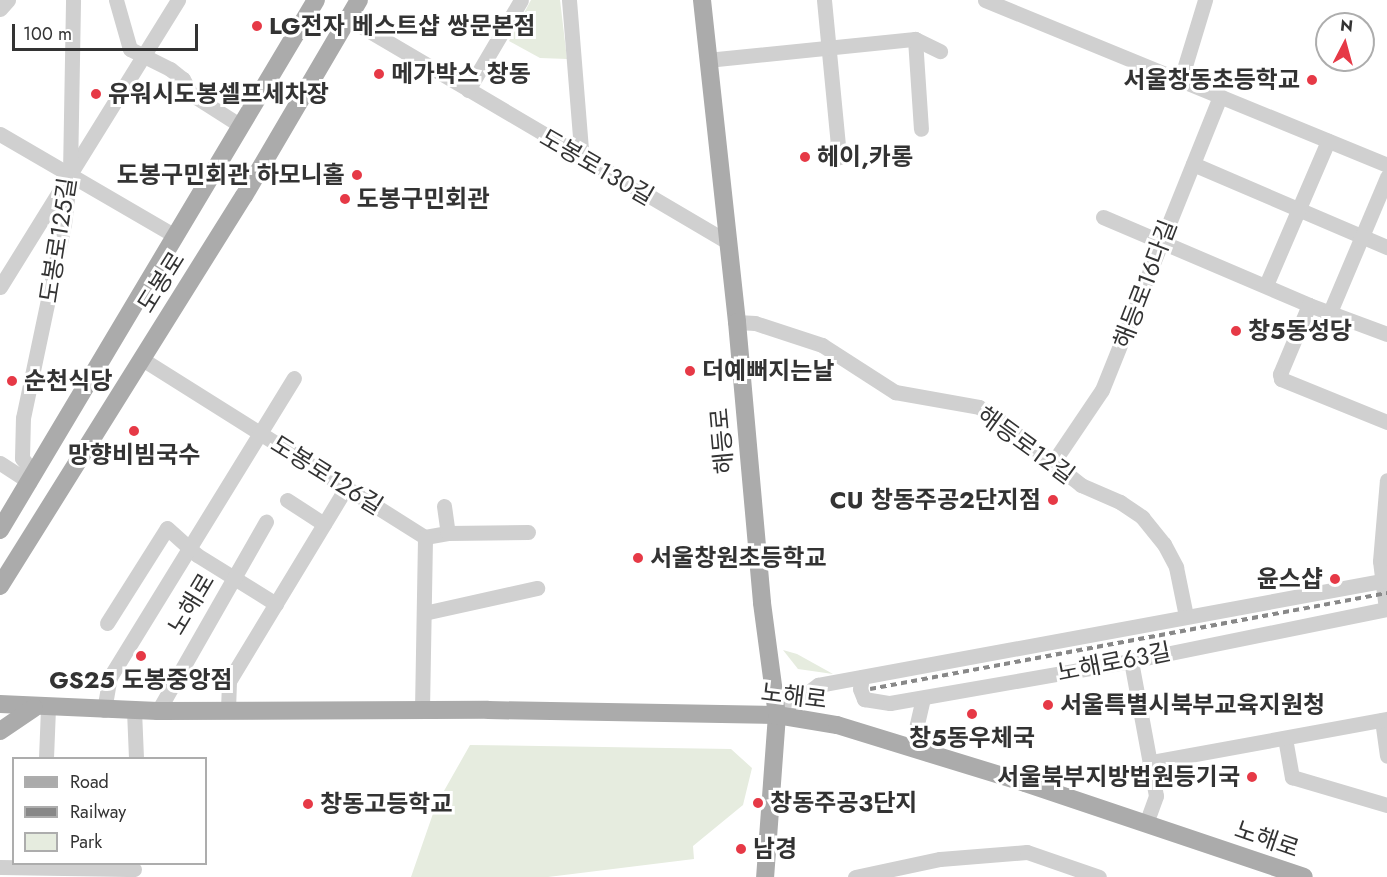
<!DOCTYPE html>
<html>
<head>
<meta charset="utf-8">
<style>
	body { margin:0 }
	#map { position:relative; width:1387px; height:877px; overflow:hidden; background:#fff; font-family:Jost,"Noto Sans KR",sans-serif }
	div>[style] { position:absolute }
	.green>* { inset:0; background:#e6ecdf }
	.minor>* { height:15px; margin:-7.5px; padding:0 7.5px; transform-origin:7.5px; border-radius:7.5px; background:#d0d0d0 }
	.major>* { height:18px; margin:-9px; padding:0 9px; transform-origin:9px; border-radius:9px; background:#ababab }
	.rail>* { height:4px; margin-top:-2px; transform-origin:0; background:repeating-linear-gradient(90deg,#888 0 6px,transparent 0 10.5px) }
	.dots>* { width:16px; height:16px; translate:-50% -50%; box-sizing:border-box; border:3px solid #fff; border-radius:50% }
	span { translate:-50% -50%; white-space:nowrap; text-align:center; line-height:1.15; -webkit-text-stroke:6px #fff; paint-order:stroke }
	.poi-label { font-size:24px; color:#333; font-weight:700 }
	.left { translate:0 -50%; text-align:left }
	.right { translate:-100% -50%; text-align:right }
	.street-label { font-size:24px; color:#333 }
	.legend { position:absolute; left:12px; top:757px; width:195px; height:108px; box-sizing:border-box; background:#fff; border:2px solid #adadad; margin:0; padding:8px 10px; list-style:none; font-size:18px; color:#333 }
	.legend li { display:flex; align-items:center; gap:12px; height:30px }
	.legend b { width:30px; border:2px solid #adadad }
	.north { position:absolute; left:1315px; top:12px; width:60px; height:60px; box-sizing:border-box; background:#fff; border:2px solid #adadad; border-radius:50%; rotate:6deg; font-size:16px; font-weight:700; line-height:24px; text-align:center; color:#333 }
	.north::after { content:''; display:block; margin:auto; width:21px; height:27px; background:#e63946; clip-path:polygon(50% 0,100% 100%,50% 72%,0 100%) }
	.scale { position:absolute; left:12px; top:24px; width:186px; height:27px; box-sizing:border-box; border:3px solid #333; border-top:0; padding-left:8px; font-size:18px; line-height:21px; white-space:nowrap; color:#333; -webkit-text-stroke:4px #fff; paint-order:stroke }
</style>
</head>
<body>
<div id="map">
	<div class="green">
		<div style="clip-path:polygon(531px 0,560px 0,567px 59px,540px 58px,509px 41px)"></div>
		<div style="clip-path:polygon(783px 650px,797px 654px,833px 674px,798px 669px)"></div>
		<div style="clip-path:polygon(470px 745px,731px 749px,752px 768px,743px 805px,693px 846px,694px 859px,548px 877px,411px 877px,436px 805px)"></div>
	</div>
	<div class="minor">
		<div style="left:116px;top:0;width:51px;rotate:74.1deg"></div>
		<div style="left:130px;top:49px;width:45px;rotate:26.6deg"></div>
		<div style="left:170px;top:69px;width:16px;rotate:38deg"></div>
		<div style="left:183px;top:79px;width:17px;rotate:62deg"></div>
		<div style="left:191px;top:94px;width:59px;rotate:32.6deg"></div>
		<div style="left:569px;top:0;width:161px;rotate:85.4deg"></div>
		<div style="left:824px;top:0;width:158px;rotate:84.5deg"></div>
		<div style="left:985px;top:0;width:435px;rotate:22.3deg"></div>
		<div style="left:0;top:9px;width:12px;rotate:-48deg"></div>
		<div style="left:349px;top:19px;width:439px;rotate:30.5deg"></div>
		<div style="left:915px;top:39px;width:90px;rotate:86.2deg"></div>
		<div style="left:707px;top:60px;width:209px;rotate:-5.8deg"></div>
		<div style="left:915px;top:39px;width:28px;rotate:26deg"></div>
		<div style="left:1181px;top:79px;width:83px;rotate:-73.1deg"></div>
		<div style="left:468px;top:90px;width:104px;rotate:-59.5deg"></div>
		<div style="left:0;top:134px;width:203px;rotate:30.2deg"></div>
		<div style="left:1193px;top:164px;width:211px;rotate:23.2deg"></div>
		<div style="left:1103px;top:217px;width:224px;rotate:23.1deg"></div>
		<div style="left:1309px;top:305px;width:83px;rotate:20.4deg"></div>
		<div style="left:1266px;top:285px;width:157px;rotate:-66.7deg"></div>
		<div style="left:0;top:287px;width:338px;rotate:-58.2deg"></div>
		<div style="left:1309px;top:305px;width:75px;rotate:112.8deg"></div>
		<div style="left:1280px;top:374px;width:5px;rotate:79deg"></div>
		<div style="left:1281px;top:379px;width:114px;rotate:22.1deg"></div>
		<div style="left:1330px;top:312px;width:147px;rotate:-67.1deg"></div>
		<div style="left:737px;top:322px;width:18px;rotate:3deg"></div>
		<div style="left:755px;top:323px;width:71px;rotate:18.2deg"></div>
		<div style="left:822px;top:345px;width:87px;rotate:32.8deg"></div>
		<div style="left:895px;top:392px;width:85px;rotate:10.1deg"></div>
		<div style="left:979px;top:407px;width:24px;rotate:33deg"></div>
		<div style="left:999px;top:420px;width:105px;rotate:38.4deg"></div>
		<div style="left:1081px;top:485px;width:43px;rotate:23.6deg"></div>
		<div style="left:1120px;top:502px;width:27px;rotate:34deg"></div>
		<div style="left:1142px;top:517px;width:35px;rotate:51deg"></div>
		<div style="left:1164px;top:544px;width:26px;rotate:62deg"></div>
		<div style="left:1176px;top:567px;width:50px;rotate:78.5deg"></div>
		<div style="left:142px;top:359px;width:334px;rotate:32.2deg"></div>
		<div style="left:425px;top:537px;width:23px;rotate:-10deg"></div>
		<div style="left:448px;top:533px;width:80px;rotate:-0.7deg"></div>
		<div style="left:0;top:463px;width:35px;rotate:33deg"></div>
		<div style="left:1052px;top:464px;width:89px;rotate:-56deg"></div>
		<div style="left:1102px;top:390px;width:317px;rotate:-68.1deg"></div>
		<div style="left:34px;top:473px;width:19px;rotate:-129deg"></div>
		<div style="left:22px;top:458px;width:40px;rotate:-88.6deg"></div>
		<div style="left:23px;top:418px;width:198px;rotate:-78.1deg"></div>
		<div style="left:64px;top:224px;width:50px;rotate:-83.2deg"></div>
		<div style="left:70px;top:174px;width:174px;rotate:-89deg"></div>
		<div style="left:287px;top:500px;width:44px;rotate:33deg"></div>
		<div style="left:444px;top:506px;width:27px;rotate:82deg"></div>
		<div style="left:1386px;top:609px;width:48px;rotate:-97.1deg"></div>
		<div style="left:1380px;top:561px;width:81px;rotate:-85.1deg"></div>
		<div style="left:424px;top:613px;width:116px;rotate:-12.5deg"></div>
		<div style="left:107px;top:623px;width:112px;rotate:-57.7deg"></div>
		<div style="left:167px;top:528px;width:40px;rotate:42deg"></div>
		<div style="left:197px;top:555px;width:93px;rotate:31.8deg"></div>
		<div style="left:1131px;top:661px;width:137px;rotate:79.5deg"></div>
		<div style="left:1156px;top:796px;width:29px;rotate:110deg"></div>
		<div style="left:862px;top:677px;width:12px;rotate:99deg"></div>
		<div style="left:860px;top:689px;width:11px;rotate:68deg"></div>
		<div style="left:864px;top:699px;width:26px;rotate:9deg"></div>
		<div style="left:890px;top:703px;width:245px;rotate:-9.9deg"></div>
		<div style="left:1131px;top:661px;width:261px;rotate:-11.5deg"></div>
		<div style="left:923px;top:698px;width:28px;rotate:103deg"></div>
		<div style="left:917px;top:725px;width:31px;rotate:69deg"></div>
		<div style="left:104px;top:710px;width:34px;rotate:-80deg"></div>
		<div style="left:110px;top:677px;width:351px;rotate:-58.4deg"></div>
		<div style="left:134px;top:710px;width:48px;rotate:87.6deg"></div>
		<div style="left:228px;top:710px;width:29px;rotate:-88deg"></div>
		<div style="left:229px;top:681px;width:228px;rotate:-58.8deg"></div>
		<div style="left:422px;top:710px;width:173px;rotate:-89deg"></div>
		<div style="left:158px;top:711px;width:218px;rotate:-60.3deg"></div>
		<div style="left:777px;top:715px;width:51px;rotate:-36.2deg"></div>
		<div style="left:818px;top:685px;width:579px;rotate:-10.46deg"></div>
		<div style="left:1382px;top:720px;width:36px;rotate:82deg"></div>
		<div style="left:1285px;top:738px;width:40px;rotate:80deg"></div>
		<div style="left:1292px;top:777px;width:99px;rotate:16.4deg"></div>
		<div style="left:46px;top:758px;width:49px;rotate:-87.7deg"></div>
		<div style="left:1152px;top:762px;width:239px;rotate:-10.4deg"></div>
		<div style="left:0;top:867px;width:134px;rotate:0.9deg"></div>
		<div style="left:855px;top:877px;width:87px;rotate:-12deg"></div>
		<div style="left:940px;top:859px;width:87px;rotate:-4.6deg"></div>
		<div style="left:1027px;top:852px;width:76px;rotate:19.1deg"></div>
	</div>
	<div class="major">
		<div style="left:702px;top:0;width:324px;rotate:83.8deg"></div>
		<div style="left:737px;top:322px;width:282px;rotate:84.9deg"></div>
		<div style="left:762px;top:603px;width:113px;rotate:82.4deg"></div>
		<div style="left:777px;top:715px;width:162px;rotate:94.2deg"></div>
		<div style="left:0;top:530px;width:617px;rotate:-59.2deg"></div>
		<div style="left:0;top:586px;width:460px;rotate:-58deg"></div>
		<div style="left:244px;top:196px;width:227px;rotate:-59.6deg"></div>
		<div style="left:0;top:704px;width:158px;rotate:2.5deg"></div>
		<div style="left:158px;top:711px;width:330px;rotate:-0.2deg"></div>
		<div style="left:488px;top:710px;width:289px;rotate:1deg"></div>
		<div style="left:777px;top:715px;width:61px;rotate:9.5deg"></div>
		<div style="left:837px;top:725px;width:197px;rotate:17.1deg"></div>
		<div style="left:1025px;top:783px;width:294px;rotate:18.6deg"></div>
		<div style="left:0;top:731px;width:41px;rotate:-34.1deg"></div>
	</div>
	<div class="rail">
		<div style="left:870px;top:689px;width:526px;rotate:-10.52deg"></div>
	</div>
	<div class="dots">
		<div style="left:257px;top:26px;background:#e63946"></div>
		<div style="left:379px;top:74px;background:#e63946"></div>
		<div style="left:1312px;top:80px;background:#e63946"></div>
		<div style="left:96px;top:94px;background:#e63946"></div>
		<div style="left:805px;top:157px;background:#e63946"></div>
		<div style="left:357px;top:175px;background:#e63946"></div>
		<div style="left:345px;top:199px;background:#e63946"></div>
		<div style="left:1236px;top:331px;background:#e63946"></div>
		<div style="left:690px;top:371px;background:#e63946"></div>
		<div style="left:12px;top:381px;background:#e63946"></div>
		<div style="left:134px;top:431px;background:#e63946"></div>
		<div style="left:1053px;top:500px;background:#e63946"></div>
		<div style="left:638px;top:558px;background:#e63946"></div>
		<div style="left:1335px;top:579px;background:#e63946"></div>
		<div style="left:141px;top:656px;background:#e63946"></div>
		<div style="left:1048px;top:705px;background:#e63946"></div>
		<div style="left:972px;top:714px;background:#e63946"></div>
		<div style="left:1252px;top:777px;background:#e63946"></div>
		<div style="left:758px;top:803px;background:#e63946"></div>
		<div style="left:308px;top:804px;background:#e63946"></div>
		<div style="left:741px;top:849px;background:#e63946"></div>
	</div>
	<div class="poi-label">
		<span class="left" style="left:269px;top:26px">LG전자 베스트샵 쌍문본점</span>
		<span class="left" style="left:391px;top:74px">메가박스 창동</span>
		<span class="right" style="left:1300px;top:80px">서울창동초등학교</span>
		<span class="left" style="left:108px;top:94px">유워시도봉셀프세차장</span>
		<span class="left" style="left:817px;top:157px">헤이,카롱</span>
		<span class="right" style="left:345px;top:175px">도봉구민회관 하모니홀</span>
		<span class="left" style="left:357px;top:199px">도봉구민회관</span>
		<span class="left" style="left:1248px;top:331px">창5동성당</span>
		<span class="left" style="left:702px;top:371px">더예뻐지는날</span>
		<span class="left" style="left:24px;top:381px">순천식당</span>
		<span style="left:134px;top:455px">망향비빔국수</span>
		<span class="right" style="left:1041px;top:500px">CU 창동주공2단지점</span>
		<span class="left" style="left:650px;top:558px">서울창원초등학교</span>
		<span class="right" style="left:1323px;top:579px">윤스샵</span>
		<span style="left:141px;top:680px">GS25 도봉중앙점</span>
		<span class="left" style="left:1060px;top:705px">서울특별시북부교육지원청</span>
		<span style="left:972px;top:738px">창5동우체국</span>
		<span class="right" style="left:1240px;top:777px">서울북부지방법원등기국</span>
		<span class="left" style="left:770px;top:803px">창동주공3단지</span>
		<span class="left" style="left:320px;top:804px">창동고등학교</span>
		<span class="left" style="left:753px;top:849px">남경</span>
	</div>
	<div class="street-label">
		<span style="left:597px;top:167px;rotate:30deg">도봉로130길</span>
		<span style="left:58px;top:240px;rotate:-81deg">도봉로125길</span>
		<span style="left:161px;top:282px;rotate:-58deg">도봉로</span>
		<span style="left:1145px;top:284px;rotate:-69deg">해등로16다길</span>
		<span style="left:722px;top:441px;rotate:-95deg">해등로</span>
		<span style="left:1026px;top:445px;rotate:36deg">해등로12길</span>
		<span style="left:327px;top:475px;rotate:32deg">도봉로126길</span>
		<span style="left:191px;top:604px;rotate:-59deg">노해로</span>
		<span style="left:1114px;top:662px;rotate:-11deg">노해로63길</span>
		<span style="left:794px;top:696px;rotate:7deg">노해로</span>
		<span style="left:1267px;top:839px;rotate:19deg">노해로</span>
	</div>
	<ul class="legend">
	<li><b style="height:8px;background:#ababab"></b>Road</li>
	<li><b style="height:8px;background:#888"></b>Railway</li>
	<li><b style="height:16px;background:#e6ecdf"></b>Park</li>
	</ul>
	<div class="north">N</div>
	<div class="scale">100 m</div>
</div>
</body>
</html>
